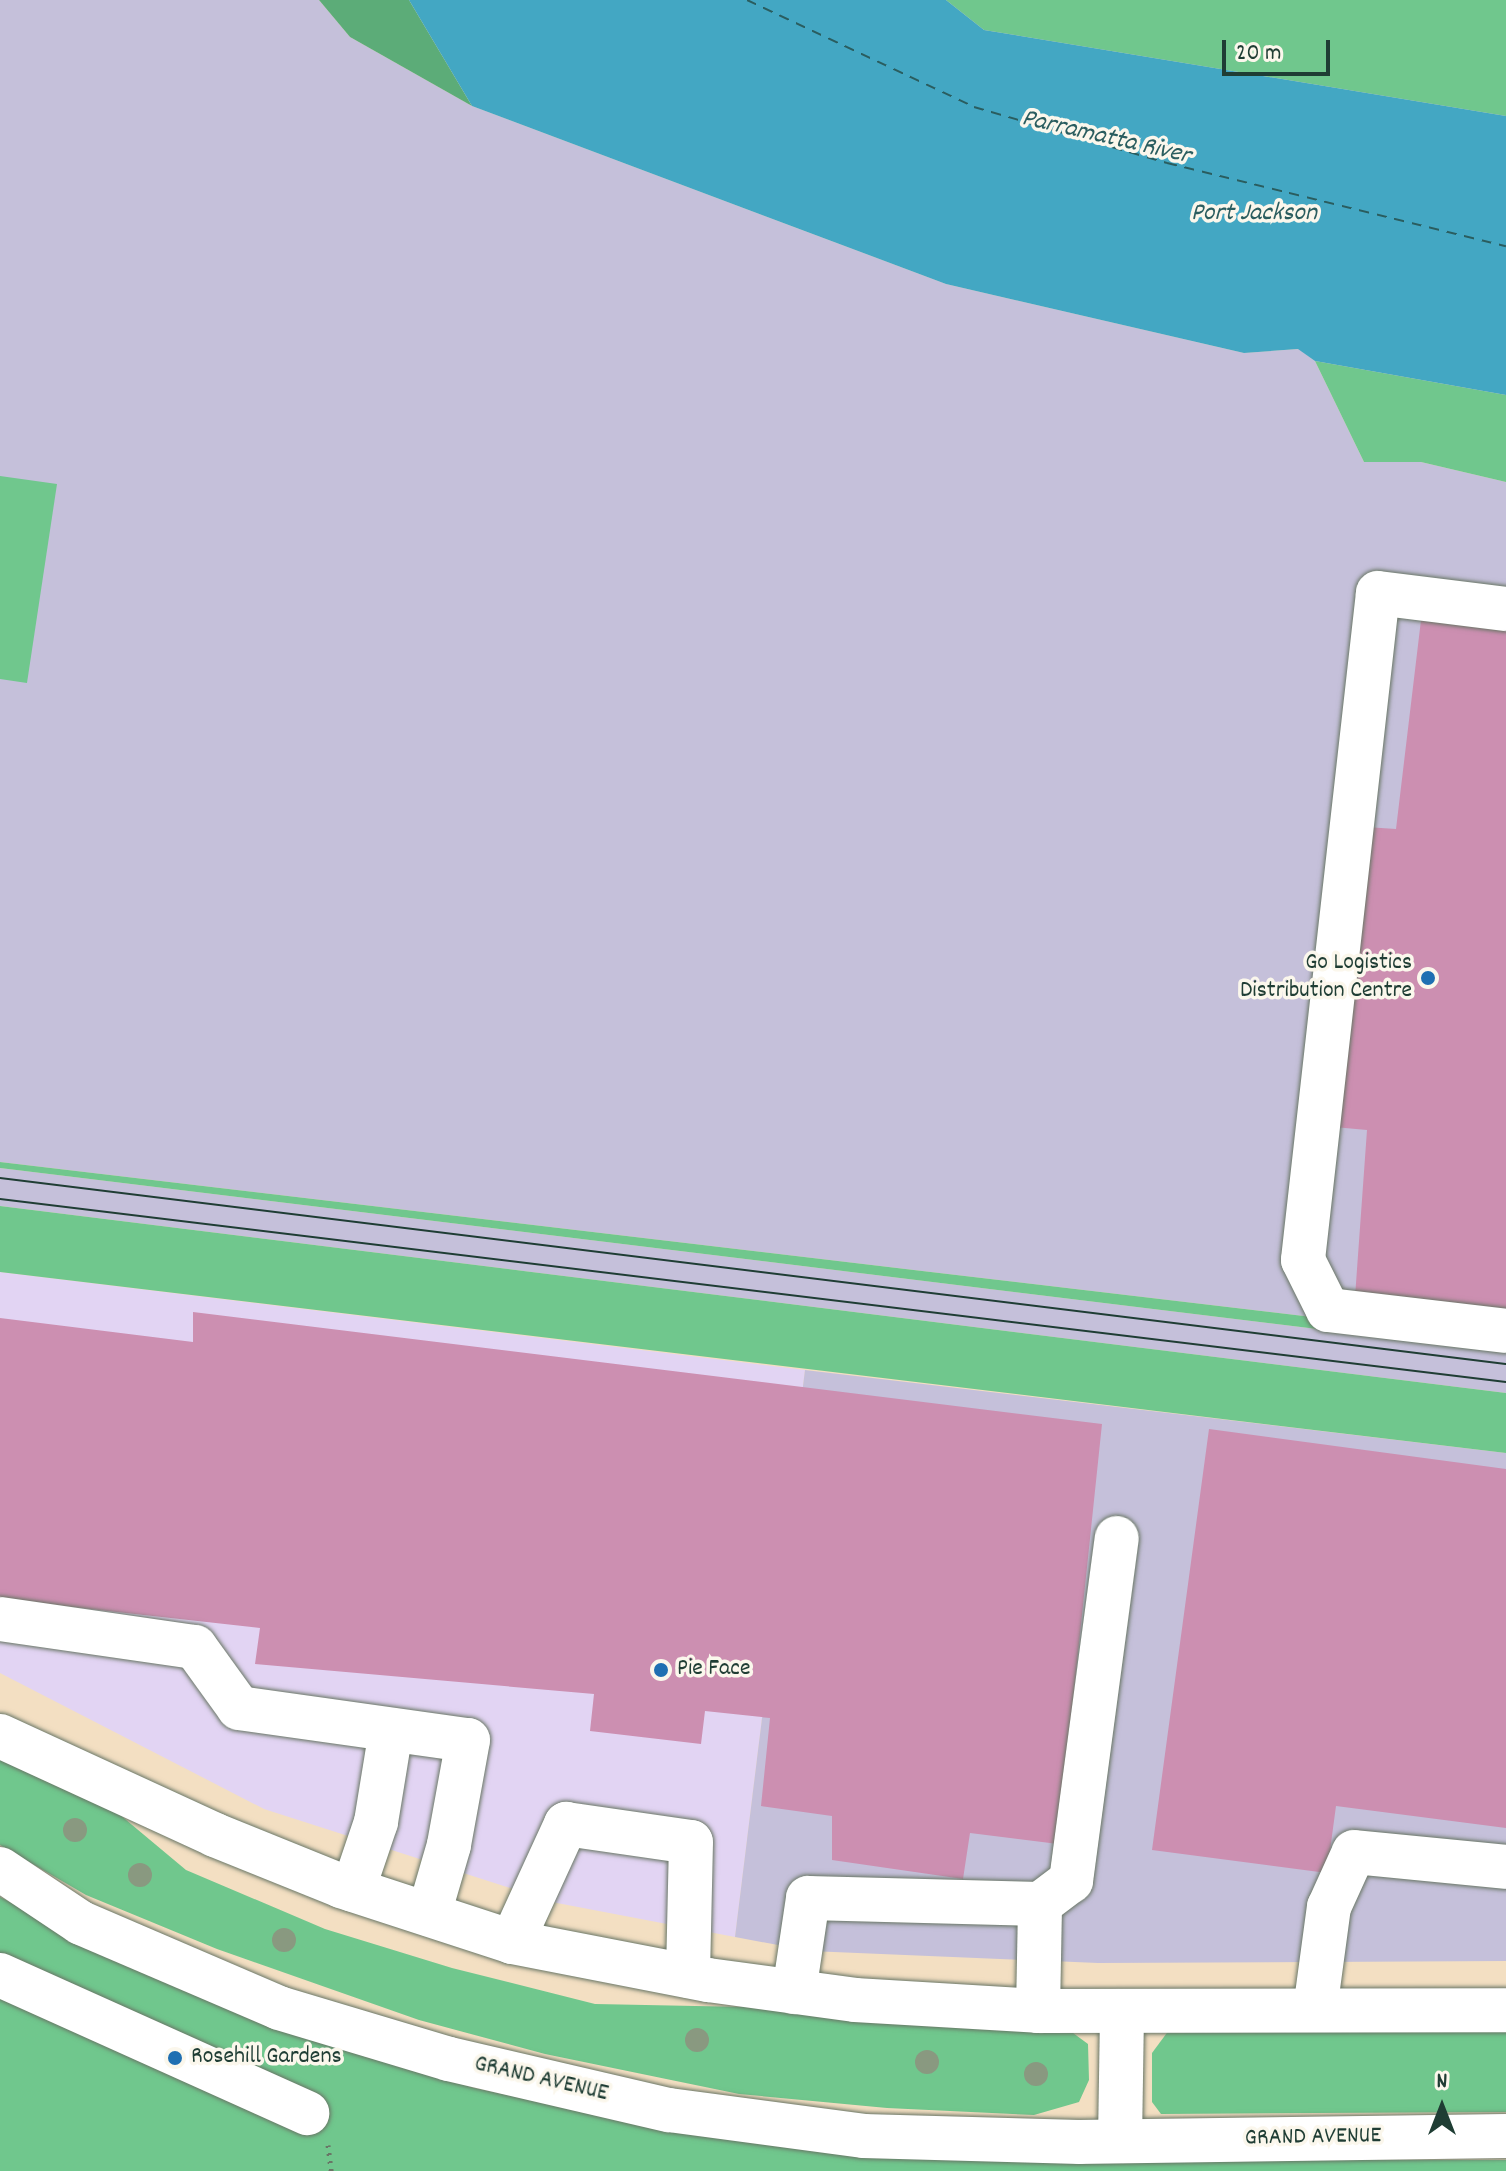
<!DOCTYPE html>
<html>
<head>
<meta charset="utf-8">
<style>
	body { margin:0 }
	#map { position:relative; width:1506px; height:2171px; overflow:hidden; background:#f3dfc2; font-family:Dekko,sans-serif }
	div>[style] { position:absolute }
	.built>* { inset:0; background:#e2d4f3 }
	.industrial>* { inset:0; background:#c5c0da }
	.green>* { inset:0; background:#70c78d }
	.forest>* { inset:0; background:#5cac78 }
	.water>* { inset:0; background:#43a7c3 }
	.ferry>* { height:2px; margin-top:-1px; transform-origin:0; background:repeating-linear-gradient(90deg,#2a5d5f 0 10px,transparent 0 18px) }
	.building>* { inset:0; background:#cc8fb1 }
	.path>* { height:5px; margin-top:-2.5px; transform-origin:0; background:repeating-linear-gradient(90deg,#697666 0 2px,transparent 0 8px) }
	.roads { filter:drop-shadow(0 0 2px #697666) drop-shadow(0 0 2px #697666) }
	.minor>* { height:44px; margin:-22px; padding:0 22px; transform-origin:22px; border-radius:22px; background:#fff }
	.tram>* { height:2px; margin:-1px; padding:0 1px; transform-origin:1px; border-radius:1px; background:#1f3d34 }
	.trees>* { width:24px; height:24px; margin:-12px; border-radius:50%; background:#899980 }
	.dots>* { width:22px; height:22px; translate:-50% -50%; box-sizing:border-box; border:4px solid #fbf7ec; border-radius:50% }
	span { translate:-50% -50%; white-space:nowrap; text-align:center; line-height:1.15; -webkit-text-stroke:7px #fbf7ec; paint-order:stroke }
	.poi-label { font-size:24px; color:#1f3d34 }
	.right { translate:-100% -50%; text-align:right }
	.left { translate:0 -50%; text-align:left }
	.street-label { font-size:24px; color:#1f3d34 }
	.water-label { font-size:26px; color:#2a5d5f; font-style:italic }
	.north { position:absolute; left:1402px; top:2067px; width:80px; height:80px; -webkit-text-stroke:6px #fbf7ec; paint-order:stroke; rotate:0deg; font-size:22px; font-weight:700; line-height:32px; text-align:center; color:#1f3d34 }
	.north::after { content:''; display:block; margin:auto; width:28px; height:36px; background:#1f3d34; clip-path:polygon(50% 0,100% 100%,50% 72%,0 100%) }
	.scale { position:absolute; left:1222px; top:40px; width:108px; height:36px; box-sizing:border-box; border:4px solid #1f3d34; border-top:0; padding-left:10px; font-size:24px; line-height:28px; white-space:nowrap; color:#1f3d34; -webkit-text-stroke:6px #fbf7ec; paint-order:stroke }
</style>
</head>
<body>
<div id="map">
	<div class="built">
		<div style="clip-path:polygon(0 1272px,805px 1370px,735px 1937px,557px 1903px,264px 1809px,0 1673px)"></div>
	</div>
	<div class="industrial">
		<div style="clip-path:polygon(0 0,319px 0,350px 37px,472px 106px,946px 284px,1244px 353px,1299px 349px,1315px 361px,1364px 462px,1421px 462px,1506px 482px,1506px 1340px,0 1162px)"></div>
		<div style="clip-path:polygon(0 1168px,1506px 1352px,1506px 1393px,0 1206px)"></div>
		<div style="clip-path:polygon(805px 1370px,1506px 1453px,1506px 1961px,1098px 1963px,810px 1951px,735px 1937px)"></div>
	</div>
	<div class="green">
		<div style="clip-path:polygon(946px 0,1506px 0,1506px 116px,984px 30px)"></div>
		<div style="clip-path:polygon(1315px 361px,1506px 395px,1506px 482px,1421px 462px,1364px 462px)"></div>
		<div style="clip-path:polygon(0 476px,57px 484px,27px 683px,0 679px)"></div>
		<div style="clip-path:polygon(0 1162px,1506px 1340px,1506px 1352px,0 1168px)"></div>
		<div style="clip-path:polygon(0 1206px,1506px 1393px,1506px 1453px,0 1272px)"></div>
		<div style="clip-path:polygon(0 1749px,113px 1809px,186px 1870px,325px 1929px,452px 1968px,595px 2004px,746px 2007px,1069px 2030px,1088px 2044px,1089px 2080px,1079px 2102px,1034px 2115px,887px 2108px,739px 2094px,545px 2054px,419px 2020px,217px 1949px,86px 1895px,0 1845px)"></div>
		<div style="clip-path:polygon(0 1897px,128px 1962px,322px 2038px,474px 2088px,570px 2108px,1144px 2160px,1506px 2160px,1506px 2171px,0 2171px)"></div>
		<div style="clip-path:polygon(1506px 2024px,1506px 2112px,1161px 2114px,1152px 2102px,1152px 2053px,1172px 2026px)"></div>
	</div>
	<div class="forest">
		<div style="clip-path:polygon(319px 0,409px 0,472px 106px,350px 37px)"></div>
	</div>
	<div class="water">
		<div style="clip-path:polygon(409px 0,946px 0,984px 30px,1506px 116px,1506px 395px,1315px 361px,1298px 349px,1244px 353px,946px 284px,472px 106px)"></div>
	</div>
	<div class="ferry">
		<div style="left:747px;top:0;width:251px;rotate:25.2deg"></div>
		<div style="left:974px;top:107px;width:201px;rotate:16.2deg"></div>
		<div style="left:1167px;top:163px;width:349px;rotate:13.8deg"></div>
	</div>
	<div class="building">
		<div style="clip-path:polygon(1421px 620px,1506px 630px,1506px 1316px,1355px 1297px,1367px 1130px,1334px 1127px,1366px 827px,1396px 829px)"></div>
		<div style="clip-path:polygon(193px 1312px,1102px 1424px,1058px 1844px,970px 1833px,963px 1879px,832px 1860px,832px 1816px,761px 1806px,770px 1718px,705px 1711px,701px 1744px,590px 1731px,594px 1694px,255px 1664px,260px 1628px,0 1599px,0 1318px,193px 1342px)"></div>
		<div style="clip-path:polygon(1209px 1429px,1506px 1469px,1506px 1828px,1336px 1806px,1327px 1873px,1152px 1850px)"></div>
	</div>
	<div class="path">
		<div style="left:328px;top:2145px;width:26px;rotate:83deg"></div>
	</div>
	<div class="roads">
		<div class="minor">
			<div style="left:1506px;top:609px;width:129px;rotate:-172.9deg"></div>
			<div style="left:1378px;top:593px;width:671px;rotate:96.42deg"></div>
			<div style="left:1303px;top:1260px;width:56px;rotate:63.4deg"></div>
			<div style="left:1328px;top:1310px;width:179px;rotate:6.7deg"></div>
			<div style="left:0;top:1619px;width:197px;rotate:8.2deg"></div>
			<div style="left:195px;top:1647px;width:75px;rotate:54.2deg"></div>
			<div style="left:239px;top:1708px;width:231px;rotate:8deg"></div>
			<div style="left:468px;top:1740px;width:107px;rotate:100.3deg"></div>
			<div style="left:449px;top:1845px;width:72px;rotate:106.2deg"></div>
			<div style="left:0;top:1736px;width:237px;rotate:24.7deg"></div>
			<div style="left:215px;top:1835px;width:136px;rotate:22deg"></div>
			<div style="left:341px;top:1886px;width:180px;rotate:18.1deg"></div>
			<div style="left:512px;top:1942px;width:200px;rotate:11deg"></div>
			<div style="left:708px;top:1980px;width:148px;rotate:7.7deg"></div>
			<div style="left:855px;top:2000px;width:183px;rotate:3.4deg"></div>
			<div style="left:1038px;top:2011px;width:468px;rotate:-0.1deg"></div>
			<div style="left:0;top:1869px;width:97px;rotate:33.7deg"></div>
			<div style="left:81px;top:1923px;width:215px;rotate:23.2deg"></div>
			<div style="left:279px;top:2008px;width:177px;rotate:16.7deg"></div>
			<div style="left:449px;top:2059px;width:226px;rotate:13.1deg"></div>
			<div style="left:669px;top:2110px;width:196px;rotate:7.6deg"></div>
			<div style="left:863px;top:2136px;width:217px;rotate:1.6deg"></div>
			<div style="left:1080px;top:2142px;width:426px;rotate:-0.8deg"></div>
			<div style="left:353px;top:1890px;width:72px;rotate:-71.3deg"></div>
			<div style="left:376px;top:1822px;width:93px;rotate:-80.7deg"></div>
			<div style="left:512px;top:1942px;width:130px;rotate:-65.4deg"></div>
			<div style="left:566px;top:1824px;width:126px;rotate:8.2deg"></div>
			<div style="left:691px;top:1842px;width:134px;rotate:91.3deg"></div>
			<div style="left:0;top:1975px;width:337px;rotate:24.2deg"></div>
			<div style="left:794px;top:1992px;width:95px;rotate:-81.5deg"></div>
			<div style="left:808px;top:1898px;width:232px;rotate:1.5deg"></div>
			<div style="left:1040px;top:1904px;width:39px;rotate:-37deg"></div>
			<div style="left:1071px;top:1881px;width:346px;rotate:-82.4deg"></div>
			<div style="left:1315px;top:2010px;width:104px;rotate:-82.3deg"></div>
			<div style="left:1329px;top:1907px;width:60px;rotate:-65.6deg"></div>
			<div style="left:1354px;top:1852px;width:153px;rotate:5.6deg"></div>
			<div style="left:1038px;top:2011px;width:107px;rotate:-88.9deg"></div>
			<div style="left:1120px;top:2141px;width:130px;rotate:-89.1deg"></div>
		</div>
	</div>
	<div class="tram">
		<div style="left:0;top:1178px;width:1517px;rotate:7.04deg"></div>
		<div style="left:0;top:1199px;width:1517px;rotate:6.93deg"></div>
	</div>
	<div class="trees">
		<div style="left:75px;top:1830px"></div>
		<div style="left:140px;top:1875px"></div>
		<div style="left:284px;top:1940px"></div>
		<div style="left:697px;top:2040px"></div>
		<div style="left:927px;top:2062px"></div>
		<div style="left:1036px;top:2074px"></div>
	</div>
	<div class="dots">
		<div style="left:1428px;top:978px;background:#1f6fb2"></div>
		<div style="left:661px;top:1670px;background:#1f6fb2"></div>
		<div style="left:175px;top:2058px;background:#1f6fb2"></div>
	</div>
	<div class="poi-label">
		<span class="right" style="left:1412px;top:978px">Go Logistics<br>Distribution Centre</span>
		<span class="left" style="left:677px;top:1670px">Pie Face</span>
		<span class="left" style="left:191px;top:2058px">Rosehill Gardens</span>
	</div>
	<div class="street-label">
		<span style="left:541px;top:2080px;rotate:13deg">GRAND AVENUE</span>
		<span style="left:1313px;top:2138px;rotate:-1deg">GRAND AVENUE</span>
	</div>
	<div class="water-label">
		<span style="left:1106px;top:138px;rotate:13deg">Parramatta River</span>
		<span style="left:1254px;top:214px">Port Jackson</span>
	</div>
	<div class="north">N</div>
	<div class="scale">20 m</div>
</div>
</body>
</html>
